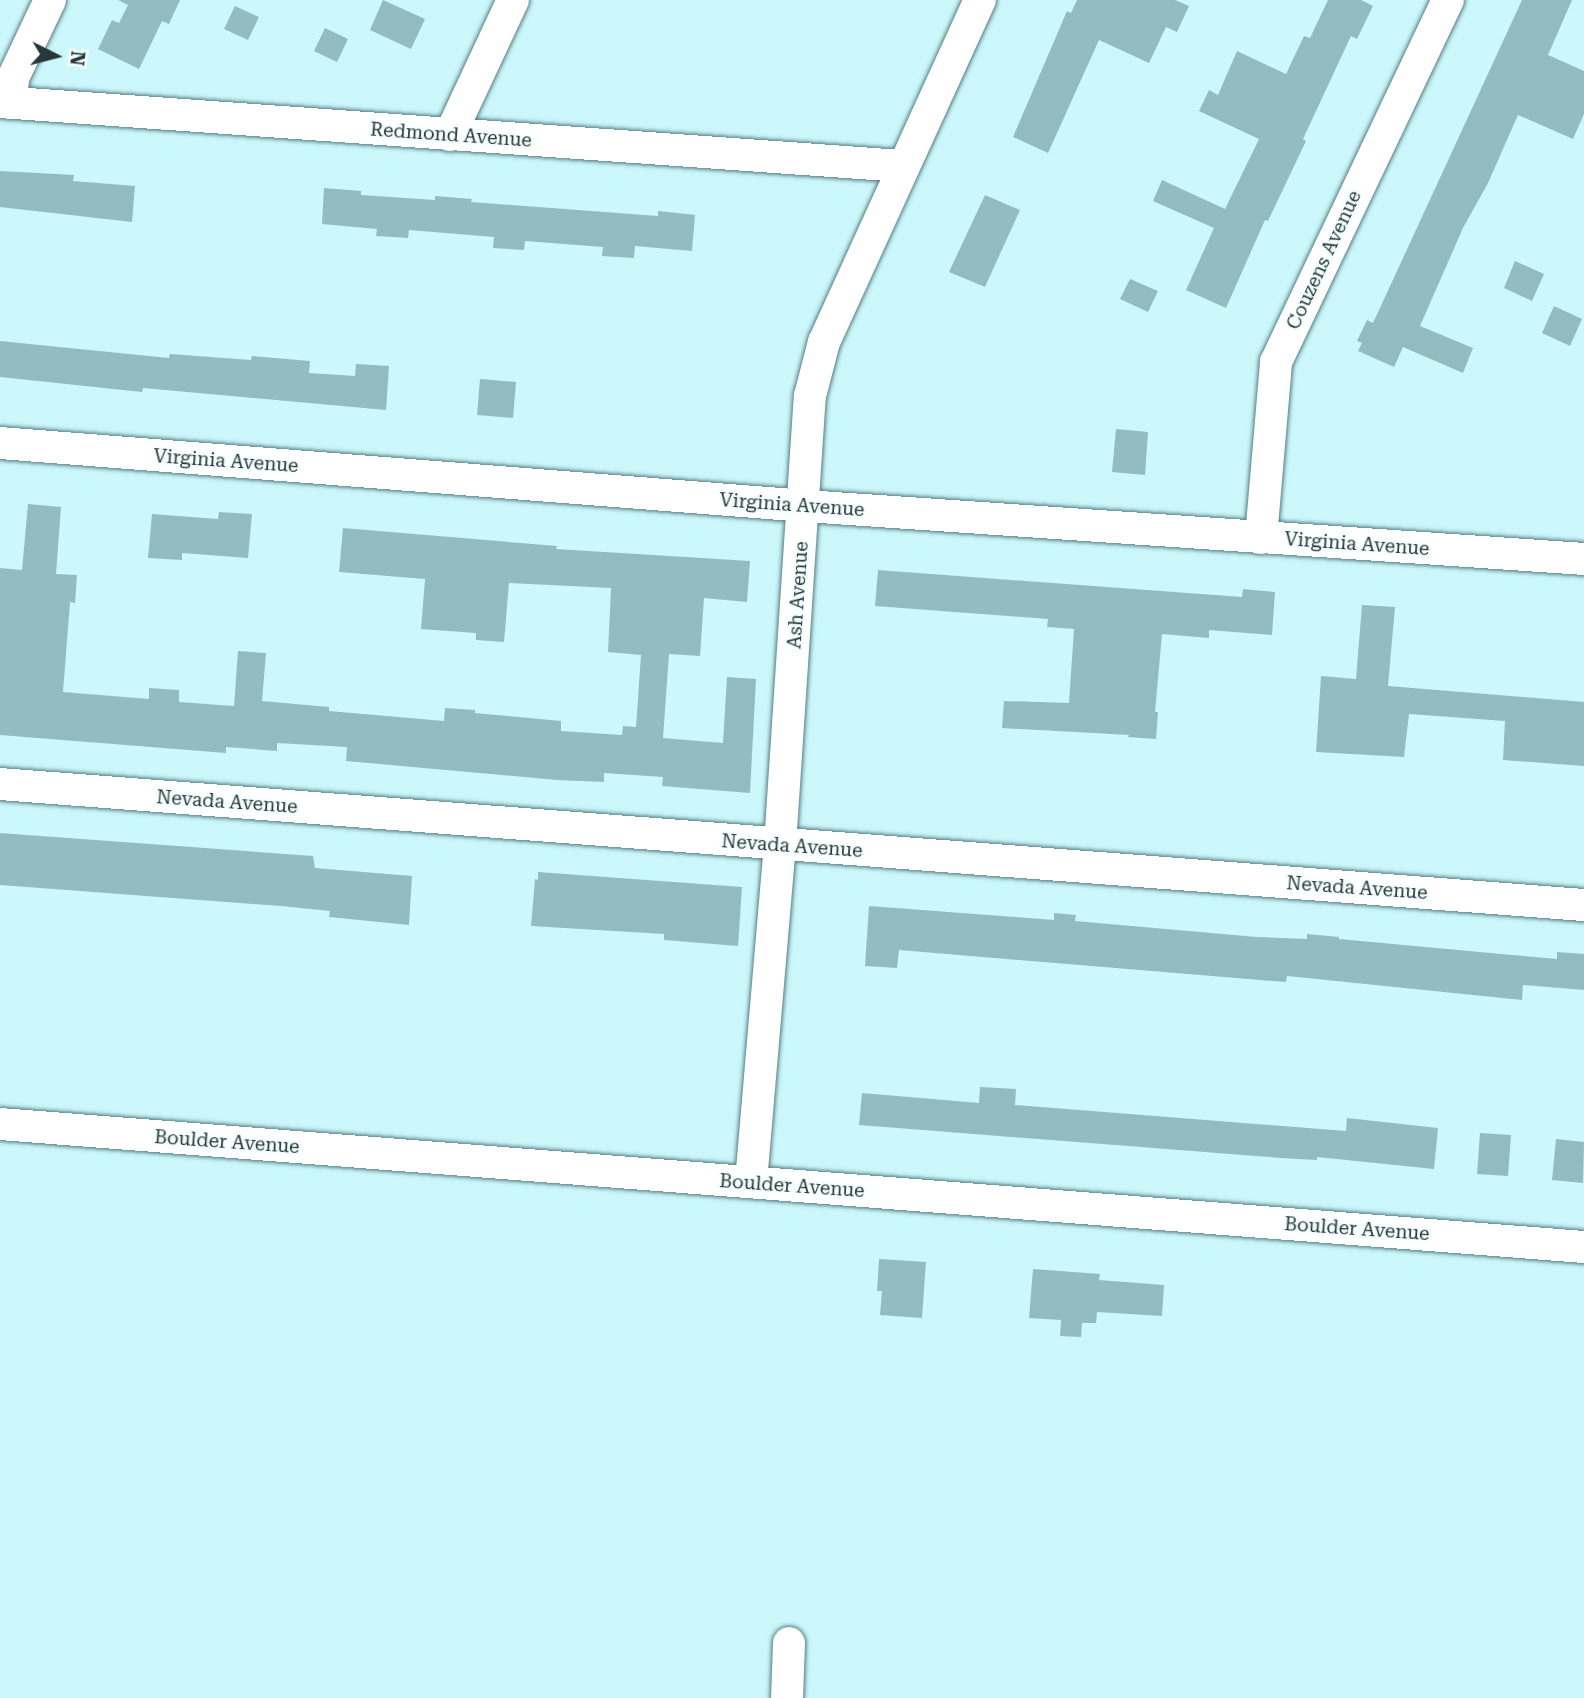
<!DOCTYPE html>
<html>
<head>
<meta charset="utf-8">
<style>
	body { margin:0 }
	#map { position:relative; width:1584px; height:1698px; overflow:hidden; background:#ccf8fc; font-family:"Roboto Serif",serif }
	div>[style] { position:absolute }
	.building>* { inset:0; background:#92bcc0 }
	.roads { filter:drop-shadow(0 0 2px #557d81) drop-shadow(0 0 2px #557d81) }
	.street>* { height:32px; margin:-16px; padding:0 16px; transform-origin:16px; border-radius:16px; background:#fff }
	span { translate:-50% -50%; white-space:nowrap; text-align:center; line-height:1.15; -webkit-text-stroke:5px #f5fdfe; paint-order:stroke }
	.street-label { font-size:19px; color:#273839 }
	.north { position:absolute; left:21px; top:21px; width:70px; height:70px; -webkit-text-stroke:5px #f5fdfe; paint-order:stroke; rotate:96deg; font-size:19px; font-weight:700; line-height:28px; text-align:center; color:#273839 }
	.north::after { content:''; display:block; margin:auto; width:24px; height:32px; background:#273839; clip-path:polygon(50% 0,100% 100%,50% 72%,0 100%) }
</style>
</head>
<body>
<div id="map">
	<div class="building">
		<div style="clip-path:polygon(118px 0,180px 0,169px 24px,162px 21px,139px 69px,98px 49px,112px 20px,119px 23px,128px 5px)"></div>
		<div style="clip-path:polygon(383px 0,425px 19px,411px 49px,370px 30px)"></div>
		<div style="clip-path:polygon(1077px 0,1175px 0,1189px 6px,1177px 32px,1166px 27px,1149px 63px,1099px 40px,1048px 153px,1013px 137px,1067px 11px,1071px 13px)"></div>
		<div style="clip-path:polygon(1328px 0,1361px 0,1373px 6px,1357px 39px,1351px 36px,1303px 139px,1306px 141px,1268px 221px,1265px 220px,1226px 308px,1186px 290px,1214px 228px,1153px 201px,1162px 180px,1225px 209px,1259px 139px,1199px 111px,1209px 90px,1218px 95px,1237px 51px,1286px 74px,1304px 36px,1310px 38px)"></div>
		<div style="clip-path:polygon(1522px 0,1572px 0,1548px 55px,1584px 71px,1584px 114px,1573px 139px,1518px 115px,1488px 183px,1463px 228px,1420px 326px,1473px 348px,1463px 373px,1403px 347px,1394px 367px,1358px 351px,1362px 343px,1357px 341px,1367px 320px,1373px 323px)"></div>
		<div style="clip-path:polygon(235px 6px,259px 17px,248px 40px,224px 29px)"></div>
		<div style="clip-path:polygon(325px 28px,348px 39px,337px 62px,314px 51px)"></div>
		<div style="clip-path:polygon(0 171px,74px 175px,73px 181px,135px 186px,132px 222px,0 207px)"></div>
		<div style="clip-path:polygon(324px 188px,361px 191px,361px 195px,435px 200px,435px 196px,472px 199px,471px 202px,658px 216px,658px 211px,695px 215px,692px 251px,635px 246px,634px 258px,602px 256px,603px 247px,525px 241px,524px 250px,493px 248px,494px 237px,409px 230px,408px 238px,376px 236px,377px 229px,322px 224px)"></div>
		<div style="clip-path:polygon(985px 195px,1020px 210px,985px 287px,949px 272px)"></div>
		<div style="clip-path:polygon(1515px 261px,1544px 274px,1532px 301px,1504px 288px)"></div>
		<div style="clip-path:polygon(1130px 279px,1158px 291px,1148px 312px,1120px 299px)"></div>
		<div style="clip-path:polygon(1554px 306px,1582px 319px,1570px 346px,1542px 333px)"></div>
		<div style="clip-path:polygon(0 341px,169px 358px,170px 354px,251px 360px,252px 356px,310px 361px,309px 373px,355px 376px,356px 364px,389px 366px,386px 410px,143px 388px,142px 392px,0 377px)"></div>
		<div style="clip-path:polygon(480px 379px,516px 382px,513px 418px,477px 415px)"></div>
		<div style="clip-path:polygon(1116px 429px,1148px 432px,1145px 475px,1112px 472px)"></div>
		<div style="clip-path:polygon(28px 504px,61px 507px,56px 574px,77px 575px,75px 603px,70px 602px,63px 692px,149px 699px,149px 688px,179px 690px,179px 702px,234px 706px,238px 651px,266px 653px,262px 701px,329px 707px,329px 711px,444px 721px,445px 708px,475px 710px,475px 713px,561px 721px,561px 731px,622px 735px,623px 726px,636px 727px,641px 655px,608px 652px,611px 588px,509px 583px,504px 642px,476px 640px,476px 633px,421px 629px,425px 579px,339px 572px,343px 528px,557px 546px,556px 549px,750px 561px,747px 602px,704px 598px,700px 656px,669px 654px,663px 738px,723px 743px,727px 677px,756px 679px,750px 793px,662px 786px,663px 777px,604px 773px,604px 782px,557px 780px,346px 761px,347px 747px,277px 743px,277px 751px,226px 747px,226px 753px,0 735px,0 568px,22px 570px)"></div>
		<div style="clip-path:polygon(219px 512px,252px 514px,248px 558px,182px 553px,182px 560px,148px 558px,152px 514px,218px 519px)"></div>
		<div style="clip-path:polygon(878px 570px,1242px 597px,1243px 589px,1275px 592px,1272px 635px,1209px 630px,1209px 638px,1162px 634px,1155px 712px,1158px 712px,1156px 739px,1128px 737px,1129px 735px,1002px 728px,1004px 701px,1069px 703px,1074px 629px,1047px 627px,1048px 619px,875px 606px)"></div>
		<div style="clip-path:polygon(1362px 605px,1395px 607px,1388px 686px,1584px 702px,1584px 766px,1503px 760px,1505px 721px,1409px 714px,1404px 757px,1316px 752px,1321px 676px,1356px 679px)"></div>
		<div style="clip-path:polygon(0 833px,313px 856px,315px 868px,412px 876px,409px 925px,329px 917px,330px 911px,281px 906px,0 885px)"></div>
		<div style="clip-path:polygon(538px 872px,742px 887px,738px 946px,664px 940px,664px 934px,531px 926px,535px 879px,538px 880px)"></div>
		<div style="clip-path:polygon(869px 906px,1054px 920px,1054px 913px,1076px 915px,1075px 921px,1257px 937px,1307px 939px,1307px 934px,1339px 937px,1339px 939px,1557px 959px,1557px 952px,1584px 954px,1584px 990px,1523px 985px,1522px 1000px,1287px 976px,1286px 982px,1236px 978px,899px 950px,897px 968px,865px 966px)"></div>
		<div style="clip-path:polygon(980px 1087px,1016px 1089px,1015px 1105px,1346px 1131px,1347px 1118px,1438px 1128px,1434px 1169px,1317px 1157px,1317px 1160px,1281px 1158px,859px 1125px,862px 1093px,979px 1103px)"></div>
		<div style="clip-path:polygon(1480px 1133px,1511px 1135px,1508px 1176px,1477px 1174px)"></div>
		<div style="clip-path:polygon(1556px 1139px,1584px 1142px,1583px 1183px,1552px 1180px)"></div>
		<div style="clip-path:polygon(879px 1259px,926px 1262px,922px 1318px,880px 1315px,882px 1291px,877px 1291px)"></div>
		<div style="clip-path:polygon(1033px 1269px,1100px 1274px,1099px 1280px,1164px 1285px,1162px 1316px,1097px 1312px,1096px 1323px,1082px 1323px,1081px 1337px,1060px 1336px,1061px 1320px,1029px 1318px)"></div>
	</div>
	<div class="roads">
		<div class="street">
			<div style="left:0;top:102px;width:904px;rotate:4.06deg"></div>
			<div style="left:11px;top:102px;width:24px;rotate:-85deg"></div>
			<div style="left:13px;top:78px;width:86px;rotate:-64.6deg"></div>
			<div style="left:450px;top:135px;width:149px;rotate:-65deg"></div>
			<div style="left:0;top:443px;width:807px;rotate:4.47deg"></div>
			<div style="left:805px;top:506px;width:781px;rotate:3.89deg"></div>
			<div style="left:1261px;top:538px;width:177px;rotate:-85.1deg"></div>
			<div style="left:1276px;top:362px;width:401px;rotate:-64.6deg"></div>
			<div style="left:0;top:784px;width:1589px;rotate:4.37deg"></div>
			<div style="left:0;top:1124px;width:1589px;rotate:4.44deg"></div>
			<div style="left:751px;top:1182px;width:338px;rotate:-85.1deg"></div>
			<div style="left:780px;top:845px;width:450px;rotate:-86.2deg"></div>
			<div style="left:810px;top:396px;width:56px;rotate:-75.5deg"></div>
			<div style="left:824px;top:342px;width:376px;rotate:-65.5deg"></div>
			<div style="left:787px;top:1698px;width:55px;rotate:-87.9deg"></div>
		</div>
	</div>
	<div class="street-label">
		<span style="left:451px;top:135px;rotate:4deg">Redmond Avenue</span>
		<span style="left:1324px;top:260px;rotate:-65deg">Couzens Avenue</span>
		<span style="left:226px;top:461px;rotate:4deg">Virginia Avenue</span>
		<span style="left:792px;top:505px;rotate:4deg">Virginia Avenue</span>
		<span style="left:1357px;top:544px;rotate:4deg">Virginia Avenue</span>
		<span style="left:798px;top:595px;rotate:-86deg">Ash Avenue</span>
		<span style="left:227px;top:802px;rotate:4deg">Nevada Avenue</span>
		<span style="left:792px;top:846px;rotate:4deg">Nevada Avenue</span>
		<span style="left:1357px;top:888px;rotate:4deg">Nevada Avenue</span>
		<span style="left:227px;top:1142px;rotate:4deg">Boulder Avenue</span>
		<span style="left:792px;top:1186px;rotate:4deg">Boulder Avenue</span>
		<span style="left:1357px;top:1229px;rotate:4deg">Boulder Avenue</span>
	</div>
	<div class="north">N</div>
</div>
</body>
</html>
